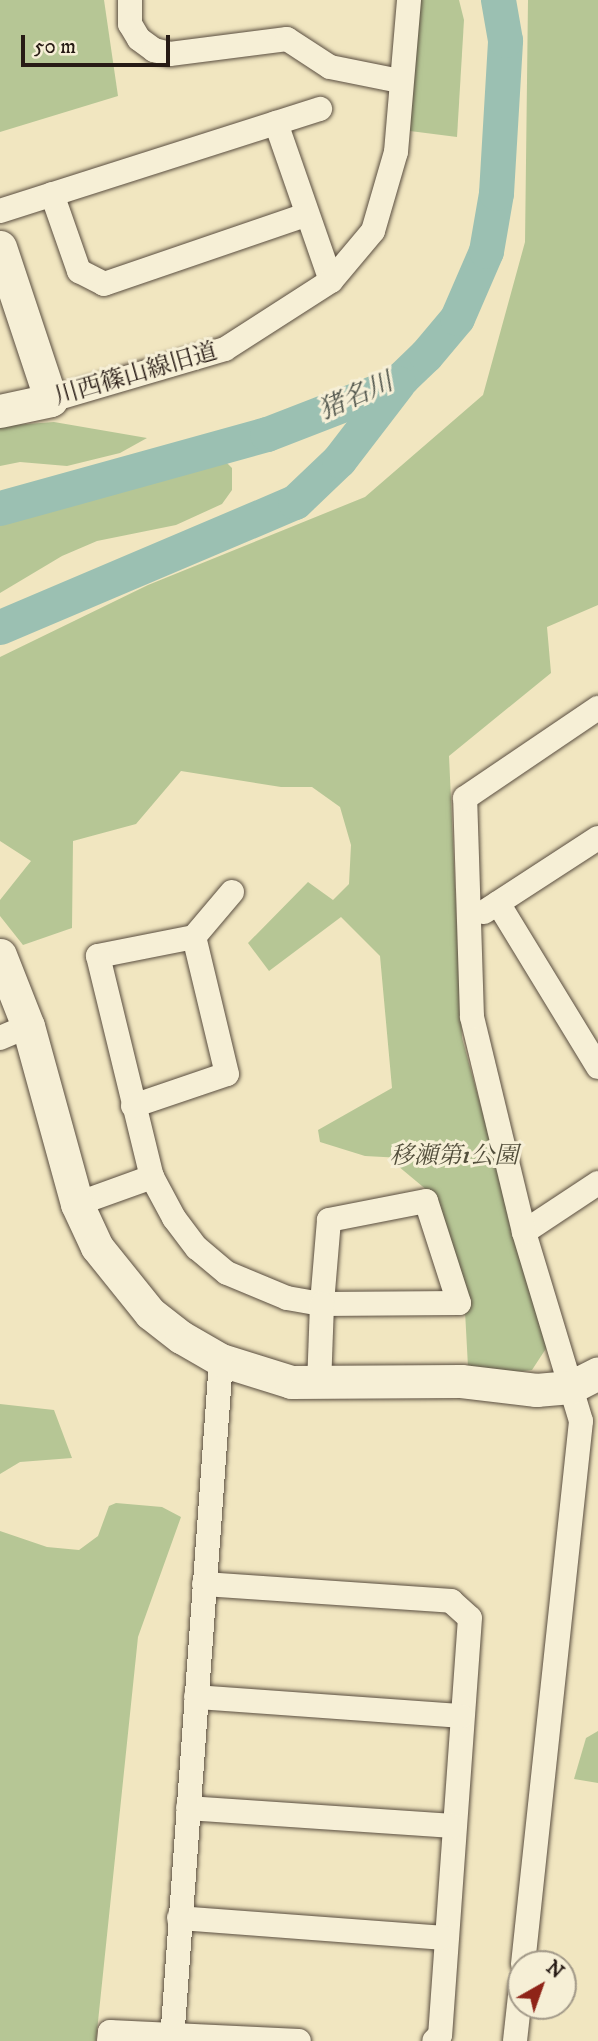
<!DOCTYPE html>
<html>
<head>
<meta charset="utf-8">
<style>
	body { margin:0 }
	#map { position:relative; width:598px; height:2041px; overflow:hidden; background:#f1e6c0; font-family:"IM FELL DW Pica","Noto Serif JP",serif }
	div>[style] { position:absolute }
	.green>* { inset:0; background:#b6c695 }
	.river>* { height:35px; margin:-17.5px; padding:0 17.5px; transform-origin:17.5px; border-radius:17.5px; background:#9bc0b2 }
	.roads { filter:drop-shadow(0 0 2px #5a4e40) drop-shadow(0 0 2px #5a4e40) }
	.street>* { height:24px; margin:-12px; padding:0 12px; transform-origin:12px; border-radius:12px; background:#f6efd6 }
	.secondary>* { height:33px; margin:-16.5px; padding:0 16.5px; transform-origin:16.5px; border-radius:16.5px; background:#f6efd6 }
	span { translate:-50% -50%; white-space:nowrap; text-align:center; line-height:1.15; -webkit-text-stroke:6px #f6efd6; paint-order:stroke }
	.street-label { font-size:24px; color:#271b15 }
	.park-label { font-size:24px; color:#524e3b; font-style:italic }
	.water-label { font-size:26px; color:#50554c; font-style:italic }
	.north { position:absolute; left:507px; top:1950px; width:70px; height:70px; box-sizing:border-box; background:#f6efd6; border:2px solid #a39a89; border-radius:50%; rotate:40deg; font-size:19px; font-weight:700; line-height:28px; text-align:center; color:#271b15 }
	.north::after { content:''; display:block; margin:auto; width:24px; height:32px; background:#8f2418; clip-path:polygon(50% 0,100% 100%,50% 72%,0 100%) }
	.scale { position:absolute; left:21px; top:35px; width:149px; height:32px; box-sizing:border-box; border:4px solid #271b15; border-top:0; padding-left:9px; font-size:21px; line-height:24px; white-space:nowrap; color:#271b15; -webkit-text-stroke:5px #f6efd6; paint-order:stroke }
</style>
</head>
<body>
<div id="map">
	<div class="green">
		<div style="clip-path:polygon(0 0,104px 0,118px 96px,0 132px)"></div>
		<div style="clip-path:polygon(420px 0,459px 0,464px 20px,457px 137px,410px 131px)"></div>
		<div style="clip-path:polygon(528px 0,598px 0,598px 605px,547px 627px,551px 673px,449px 756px,462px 1038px,547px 1347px,532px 1370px,502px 1374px,468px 1367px,465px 1311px,428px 1191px,398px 1166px,402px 1158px,365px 1156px,320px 1142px,318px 1130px,392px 1088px,380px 956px,341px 917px,269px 971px,248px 943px,308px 882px,333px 900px,349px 884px,351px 845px,340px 807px,312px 787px,281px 787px,181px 771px,136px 824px,73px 841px,72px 928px,23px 945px,0 916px,0 900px,31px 861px,0 841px,0 657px,148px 585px,365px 497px,483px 395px,525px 242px)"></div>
		<div style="clip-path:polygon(54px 422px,147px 438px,120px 453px,67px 466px,20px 462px,0 466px,0 426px)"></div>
		<div style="clip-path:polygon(195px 461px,226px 462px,232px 468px,232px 490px,222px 504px,176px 525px,97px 541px,62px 556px,0 593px,0 515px)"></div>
		<div style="clip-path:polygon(0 1404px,54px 1410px,72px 1458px,20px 1462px,0 1474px)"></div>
		<div style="clip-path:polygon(116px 1503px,162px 1507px,181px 1517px,138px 1637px,96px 2041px,0 2041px,0 1531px,47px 1547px,79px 1550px,98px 1536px,109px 1506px)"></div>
		<div style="clip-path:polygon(598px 1731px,598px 1783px,574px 1779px,586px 1738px)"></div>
	</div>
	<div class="river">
		<div style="left:0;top:508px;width:277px;rotate:-15.5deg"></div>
		<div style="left:267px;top:434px;width:119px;rotate:-21.2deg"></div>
		<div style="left:378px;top:391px;width:27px;rotate:-28deg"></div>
		<div style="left:402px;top:378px;width:33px;rotate:-44deg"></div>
		<div style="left:426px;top:355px;width:48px;rotate:-50deg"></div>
		<div style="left:457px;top:318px;width:73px;rotate:-66.6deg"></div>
		<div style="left:486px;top:251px;width:59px;rotate:-80.2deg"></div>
		<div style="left:496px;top:193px;width:153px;rotate:-86.6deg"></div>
		<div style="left:505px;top:40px;width:41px;rotate:-99.9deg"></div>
		<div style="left:0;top:627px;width:320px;rotate:-23deg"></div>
		<div style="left:295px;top:502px;width:61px;rotate:-43.7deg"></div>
		<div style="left:339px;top:460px;width:97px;rotate:-52.5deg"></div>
	</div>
	<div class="roads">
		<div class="street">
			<div style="left:130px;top:0;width:24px;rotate:90deg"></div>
			<div style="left:130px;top:24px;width:17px;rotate:59deg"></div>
			<div style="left:139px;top:39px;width:19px;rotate:36deg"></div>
			<div style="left:154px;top:50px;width:16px;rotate:14deg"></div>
			<div style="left:170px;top:54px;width:118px;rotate:-7.3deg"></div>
			<div style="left:287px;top:39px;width:51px;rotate:33.1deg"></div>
			<div style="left:330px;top:67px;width:71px;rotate:11.3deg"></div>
			<div style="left:276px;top:123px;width:167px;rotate:70.8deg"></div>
			<div style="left:52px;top:194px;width:82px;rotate:70.7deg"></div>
			<div style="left:79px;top:271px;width:28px;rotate:27deg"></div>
			<div style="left:104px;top:284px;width:213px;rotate:-18.9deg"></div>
			<div style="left:0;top:211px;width:336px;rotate:-17.7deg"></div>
			<div style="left:51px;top:400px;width:181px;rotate:-16.3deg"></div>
			<div style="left:225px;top:349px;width:126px;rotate:-32.7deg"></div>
			<div style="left:331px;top:281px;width:65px;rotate:-50deg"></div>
			<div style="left:373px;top:231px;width:82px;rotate:-73.8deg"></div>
			<div style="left:396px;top:152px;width:153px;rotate:-85.1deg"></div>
			<div style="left:232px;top:892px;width:59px;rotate:130.2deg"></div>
			<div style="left:194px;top:937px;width:98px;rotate:168.8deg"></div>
			<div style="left:98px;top:956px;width:228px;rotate:76.3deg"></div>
			<div style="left:152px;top:1177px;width:47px;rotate:61.8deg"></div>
			<div style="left:174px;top:1218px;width:38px;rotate:53deg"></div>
			<div style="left:197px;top:1248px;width:39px;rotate:40deg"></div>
			<div style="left:227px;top:1273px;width:65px;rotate:22.6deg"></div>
			<div style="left:287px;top:1298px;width:36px;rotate:10deg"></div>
			<div style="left:322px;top:1304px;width:137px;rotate:-0.4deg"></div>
			<div style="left:459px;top:1303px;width:107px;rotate:-107.9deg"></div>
			<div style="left:426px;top:1201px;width:99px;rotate:168.9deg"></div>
			<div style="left:329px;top:1220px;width:84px;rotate:94.8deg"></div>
			<div style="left:322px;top:1304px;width:80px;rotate:92.1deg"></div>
			<div style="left:498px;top:903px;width:192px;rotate:58.6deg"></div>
			<div style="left:484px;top:912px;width:136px;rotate:-33deg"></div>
			<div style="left:0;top:1038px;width:30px;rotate:-23deg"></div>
			<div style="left:133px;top:1106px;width:99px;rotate:-18.8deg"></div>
			<div style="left:227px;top:1074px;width:141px;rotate:-103.5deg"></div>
			<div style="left:77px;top:1204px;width:80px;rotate:-19.8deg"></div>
			<div style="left:524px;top:1232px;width:89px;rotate:-33.5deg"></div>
			<div style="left:204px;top:1584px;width:248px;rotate:3.9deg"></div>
			<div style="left:451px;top:1601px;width:25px;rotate:42deg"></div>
			<div style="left:470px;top:1618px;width:418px;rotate:94.1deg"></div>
			<div style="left:440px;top:2035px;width:8px;rotate:135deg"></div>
			<div style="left:196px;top:1697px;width:266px;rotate:4.1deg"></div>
			<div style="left:188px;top:1808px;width:265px;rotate:3.9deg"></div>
			<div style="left:179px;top:1918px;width:268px;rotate:4.3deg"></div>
			<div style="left:523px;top:1964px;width:546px;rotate:-83.9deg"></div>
			<div style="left:581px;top:1421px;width:197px;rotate:-106.8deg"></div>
			<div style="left:524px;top:1232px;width:221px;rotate:-103.6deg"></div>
			<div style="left:472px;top:1017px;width:219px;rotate:-91.8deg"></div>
			<div style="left:465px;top:798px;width:161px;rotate:-34.1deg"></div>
			<div style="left:109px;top:2041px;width:9px;rotate:-84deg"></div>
			<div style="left:110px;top:2032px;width:189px;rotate:2.7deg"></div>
			<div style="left:172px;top:2041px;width:683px;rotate:-85.88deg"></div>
			<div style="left:515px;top:2041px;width:54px;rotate:-83.7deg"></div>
		</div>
		<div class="secondary">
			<div style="left:0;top:247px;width:161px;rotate:71.6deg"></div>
			<div style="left:51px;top:400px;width:52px;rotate:167.8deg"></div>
			<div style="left:0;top:955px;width:76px;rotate:68.5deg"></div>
			<div style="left:28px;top:1026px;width:185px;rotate:74.6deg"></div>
			<div style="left:77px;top:1204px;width:47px;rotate:65.1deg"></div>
			<div style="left:97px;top:1247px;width:85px;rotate:51.2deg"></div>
			<div style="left:150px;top:1313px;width:39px;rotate:38deg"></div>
			<div style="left:181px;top:1337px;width:46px;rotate:29.9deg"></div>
			<div style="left:221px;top:1360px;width:73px;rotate:17.4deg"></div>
			<div style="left:291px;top:1382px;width:170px;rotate:-0.3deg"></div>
			<div style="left:461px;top:1381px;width:76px;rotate:6.8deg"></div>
			<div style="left:536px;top:1390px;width:35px;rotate:-5deg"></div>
			<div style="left:571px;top:1387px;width:30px;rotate:-27deg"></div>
		</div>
	</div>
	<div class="street-label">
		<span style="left:136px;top:375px;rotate:-16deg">川西篠山線旧道</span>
	</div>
	<div class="park-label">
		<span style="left:454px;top:1157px">移瀬第1公園</span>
	</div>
	<div class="water-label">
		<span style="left:356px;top:397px;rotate:-24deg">猪名川</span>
	</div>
	<div class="north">N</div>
	<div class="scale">50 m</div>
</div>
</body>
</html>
